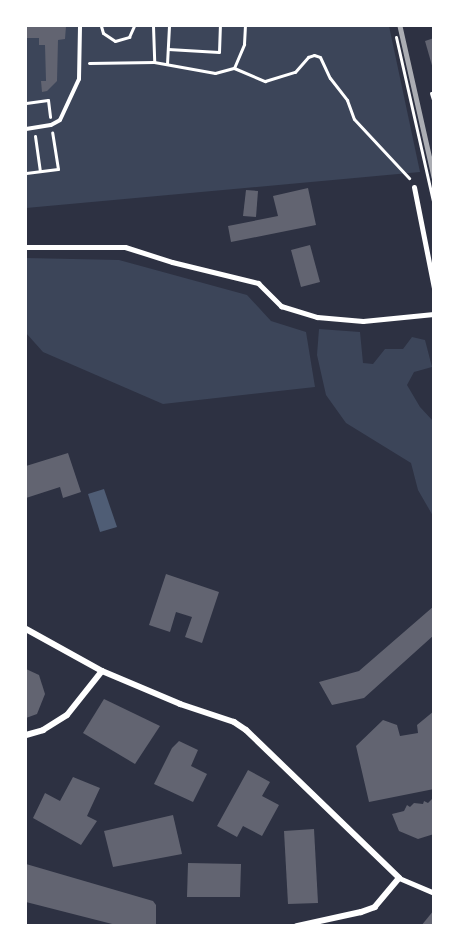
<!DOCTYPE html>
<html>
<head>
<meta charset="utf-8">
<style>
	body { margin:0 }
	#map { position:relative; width:459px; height:951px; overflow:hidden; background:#2d3142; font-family:Inter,sans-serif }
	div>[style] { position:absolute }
	.green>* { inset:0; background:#3c4559 }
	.water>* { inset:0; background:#4f5d75 }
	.building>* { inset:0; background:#626471 }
	.path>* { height:3px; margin:-1.5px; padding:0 1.5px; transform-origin:1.5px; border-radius:1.5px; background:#fff }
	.service>* { height:4px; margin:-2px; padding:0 2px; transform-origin:2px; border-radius:2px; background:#fff }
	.pedestrian>* { height:5px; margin:-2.5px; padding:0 2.5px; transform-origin:2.5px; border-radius:2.5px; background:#fff }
	.minor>* { height:6px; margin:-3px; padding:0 3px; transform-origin:3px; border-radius:3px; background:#fff }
	.rail>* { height:4.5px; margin:-2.25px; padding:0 2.25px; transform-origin:2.25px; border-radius:2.25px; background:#abadb3 }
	span { translate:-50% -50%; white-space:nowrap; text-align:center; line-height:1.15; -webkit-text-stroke:4.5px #fff; paint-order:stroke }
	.frame { position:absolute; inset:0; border:27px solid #fff; pointer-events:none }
</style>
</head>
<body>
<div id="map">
	<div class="green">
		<div style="clip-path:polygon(26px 26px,389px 26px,420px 172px,26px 208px)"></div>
		<div style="clip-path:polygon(26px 258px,119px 260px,247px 295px,271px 321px,306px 332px,315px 387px,163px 404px,43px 352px,26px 333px)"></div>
		<div style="clip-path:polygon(319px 329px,360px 332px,363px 363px,373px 364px,385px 349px,403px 349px,412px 337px,425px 340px,432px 367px,414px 372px,407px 385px,420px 407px,433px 421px,433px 516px,418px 490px,411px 463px,346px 423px,326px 395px,317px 355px)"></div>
	</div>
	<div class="water">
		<div style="clip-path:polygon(104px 489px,117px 527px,100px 532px,88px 494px)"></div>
	</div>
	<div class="building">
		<div style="clip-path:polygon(26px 26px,66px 26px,65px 39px,58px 40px,57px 81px,47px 91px,42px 92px,41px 81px,46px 81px,45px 45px,39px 45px,39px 38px,26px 38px)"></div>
		<div style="clip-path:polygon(434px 38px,434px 69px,433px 69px,425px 41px)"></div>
		<div style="clip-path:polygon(308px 188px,316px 225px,231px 242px,228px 226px,278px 216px,273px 196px)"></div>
		<div style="clip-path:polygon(246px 190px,258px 191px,256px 217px,243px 216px)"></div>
		<div style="clip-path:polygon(310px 245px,320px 282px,301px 287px,291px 250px)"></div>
		<div style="clip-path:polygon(68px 453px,81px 492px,63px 498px,60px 487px,26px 498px,26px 466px)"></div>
		<div style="clip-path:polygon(166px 574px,219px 592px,202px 643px,185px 637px,192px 617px,176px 612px,170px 632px,149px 625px)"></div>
		<div style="clip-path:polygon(434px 606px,434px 635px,364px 698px,332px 705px,319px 682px,359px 671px)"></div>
		<div style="clip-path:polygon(26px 669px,39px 675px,45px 694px,37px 714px,26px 718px)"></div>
		<div style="clip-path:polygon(104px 699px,160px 726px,135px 764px,83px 733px)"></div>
		<div style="clip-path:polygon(434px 711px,434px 789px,369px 802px,356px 746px,383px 720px,397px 725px,400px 736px,418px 733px,417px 725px)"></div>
		<div style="clip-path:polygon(179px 741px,198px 750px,191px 766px,207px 774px,193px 802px,154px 784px,172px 748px)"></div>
		<div style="clip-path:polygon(248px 770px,270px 782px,262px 796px,279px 805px,262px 836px,243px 826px,237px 837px,217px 826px)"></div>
		<div style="clip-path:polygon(73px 777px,100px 788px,87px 816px,97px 821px,81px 845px,33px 818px,45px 793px,60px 801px)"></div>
		<div style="clip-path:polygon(432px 799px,434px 834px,418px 839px,399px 831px,392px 814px,404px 811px,407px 805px,410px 807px,414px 803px,423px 804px,424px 801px,428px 803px)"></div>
		<div style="clip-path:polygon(173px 815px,182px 854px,113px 867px,104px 831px)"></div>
		<div style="clip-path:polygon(314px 829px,318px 903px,288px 904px,284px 831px)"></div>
		<div style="clip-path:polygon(188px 863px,241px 864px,240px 897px,187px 897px)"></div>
		<div style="clip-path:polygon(26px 864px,153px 901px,156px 905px,156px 926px,120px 926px,26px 902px)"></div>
		<div style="clip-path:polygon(434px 910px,434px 926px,421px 926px)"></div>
	</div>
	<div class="path">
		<div style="left:101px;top:26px;width:7px;rotate:74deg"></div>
		<div style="left:103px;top:33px;width:14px;rotate:34deg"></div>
		<div style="left:115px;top:41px;width:15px;rotate:-16deg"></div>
		<div style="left:129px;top:37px;width:12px;rotate:-66deg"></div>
		<div style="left:153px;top:26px;width:36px;rotate:88deg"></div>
		<div style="left:396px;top:37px;width:172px;rotate:77.3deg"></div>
		<div style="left:168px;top:49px;width:51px;rotate:3.4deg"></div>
		<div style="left:219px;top:52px;width:26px;rotate:-88deg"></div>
		<div style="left:89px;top:63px;width:65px;rotate:-0.9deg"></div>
		<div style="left:154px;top:62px;width:62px;rotate:10.2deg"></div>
		<div style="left:215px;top:73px;width:20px;rotate:-15deg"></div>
		<div style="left:234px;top:68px;width:26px;rotate:-67deg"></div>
		<div style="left:244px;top:44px;width:18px;rotate:-87deg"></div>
		<div style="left:167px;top:64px;width:38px;rotate:-87deg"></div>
		<div style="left:234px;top:68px;width:34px;rotate:23deg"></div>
		<div style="left:265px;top:81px;width:31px;rotate:-17deg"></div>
		<div style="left:295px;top:72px;width:20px;rotate:-49deg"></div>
		<div style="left:308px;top:57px;width:6px;rotate:-18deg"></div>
		<div style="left:314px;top:55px;width:6px;rotate:18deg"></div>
		<div style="left:320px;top:57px;width:23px;rotate:65deg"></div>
		<div style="left:330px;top:78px;width:28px;rotate:52deg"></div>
		<div style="left:347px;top:100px;width:20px;rotate:70deg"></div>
		<div style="left:354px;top:119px;width:81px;rotate:47deg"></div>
		<div style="left:431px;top:93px;width:10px;rotate:73deg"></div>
		<div style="left:26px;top:103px;width:22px;rotate:-8deg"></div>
		<div style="left:48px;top:100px;width:17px;rotate:83deg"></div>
		<div style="left:35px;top:136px;width:35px;rotate:82deg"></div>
		<div style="left:26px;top:173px;width:32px;rotate:-7deg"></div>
		<div style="left:58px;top:169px;width:37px;rotate:-99deg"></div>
	</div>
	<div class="service">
		<div style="left:26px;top:129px;width:25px;rotate:-9deg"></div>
		<div style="left:51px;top:125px;width:10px;rotate:-29deg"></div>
		<div style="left:60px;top:120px;width:45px;rotate:-65.1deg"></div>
		<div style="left:79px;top:79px;width:53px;rotate:-88.9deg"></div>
	</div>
	<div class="pedestrian">
		<div style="left:414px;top:187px;width:103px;rotate:78.8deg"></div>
		<div style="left:26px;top:247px;width:99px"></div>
		<div style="left:125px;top:247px;width:49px;rotate:17.7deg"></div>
		<div style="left:172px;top:262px;width:89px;rotate:13.7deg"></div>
		<div style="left:258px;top:283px;width:33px;rotate:45deg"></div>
		<div style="left:281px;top:306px;width:38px;rotate:17deg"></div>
		<div style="left:317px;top:317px;width:46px;rotate:5deg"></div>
		<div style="left:363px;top:321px;width:71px;rotate:-5.6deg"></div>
		<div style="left:399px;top:878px;width:38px;rotate:23deg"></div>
	</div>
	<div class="minor">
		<div style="left:26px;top:629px;width:87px;rotate:28.9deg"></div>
		<div style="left:102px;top:671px;width:85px;rotate:22.9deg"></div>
		<div style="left:180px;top:704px;width:57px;rotate:18.4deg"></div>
		<div style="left:234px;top:722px;width:14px;rotate:34deg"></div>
		<div style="left:246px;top:730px;width:213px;rotate:44deg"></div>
		<div style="left:399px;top:878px;width:38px;rotate:130deg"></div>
		<div style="left:375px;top:907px;width:15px;rotate:160deg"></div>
		<div style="left:361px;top:912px;width:66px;rotate:167.7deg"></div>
		<div style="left:26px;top:735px;width:18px;rotate:-16deg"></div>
		<div style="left:43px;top:730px;width:28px;rotate:-32deg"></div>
		<div style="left:67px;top:715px;width:56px;rotate:-51.5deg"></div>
	</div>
	<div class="rail">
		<div style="left:400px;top:26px;width:155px;rotate:77.3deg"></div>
	</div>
	<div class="frame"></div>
</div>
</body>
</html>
